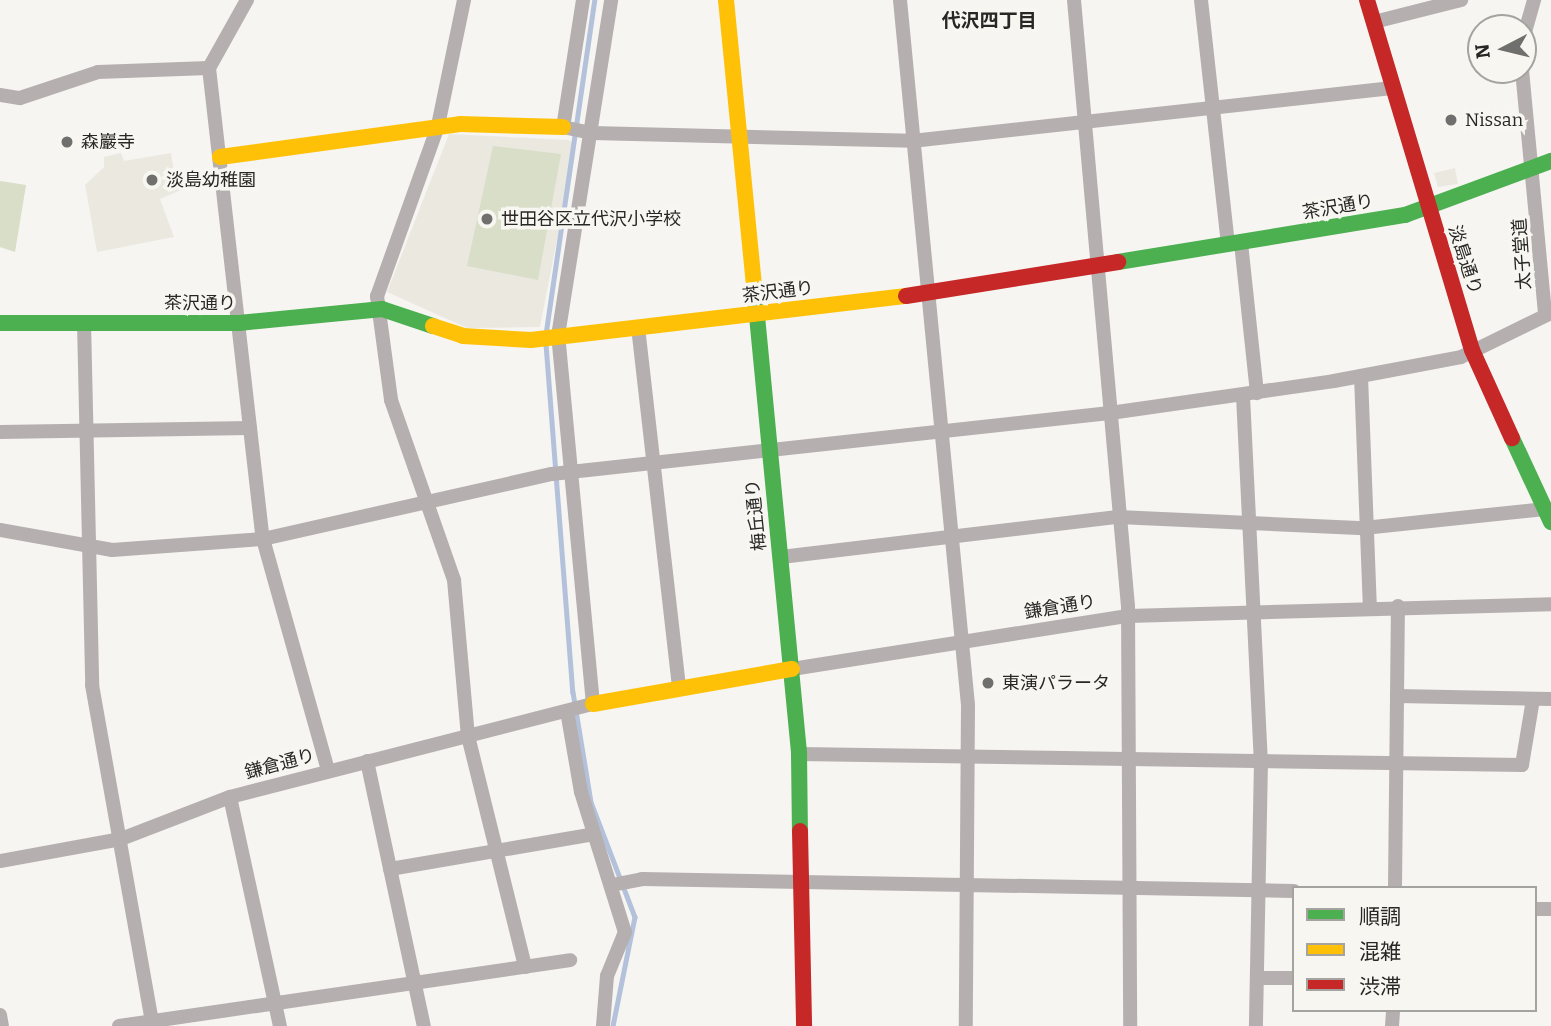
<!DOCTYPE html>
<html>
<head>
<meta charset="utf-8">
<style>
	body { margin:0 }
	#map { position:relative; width:1551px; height:1026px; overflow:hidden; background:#f6f5f2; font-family:Bitter,"Noto Sans JP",serif }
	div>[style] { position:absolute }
	.built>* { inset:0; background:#ebe8e0 }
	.green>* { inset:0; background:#d8dec7 }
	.stream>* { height:4.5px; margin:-2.25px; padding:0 2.25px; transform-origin:2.25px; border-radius:2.25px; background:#b3c1db }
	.street>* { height:14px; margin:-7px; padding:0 7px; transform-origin:7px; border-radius:7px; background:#b6afaf }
	.fast>* { height:16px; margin:-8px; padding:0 8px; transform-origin:8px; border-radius:8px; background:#4caf50 }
	.slow>* { height:16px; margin:-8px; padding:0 8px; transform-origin:8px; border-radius:8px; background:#ffc107 }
	.jam>* { height:16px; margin:-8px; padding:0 8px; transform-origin:8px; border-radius:8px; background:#c62828 }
	.dots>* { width:19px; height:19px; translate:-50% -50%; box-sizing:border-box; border:4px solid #f8f6f0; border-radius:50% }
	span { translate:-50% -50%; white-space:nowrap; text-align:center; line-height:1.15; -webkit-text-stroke:7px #f8f6f0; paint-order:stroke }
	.poi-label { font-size:18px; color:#272725 }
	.left { translate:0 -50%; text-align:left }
	.street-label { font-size:18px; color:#272725 }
	.neighbourhood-label { font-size:19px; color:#272725; font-weight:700 }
	.legend { position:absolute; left:1292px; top:886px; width:245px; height:126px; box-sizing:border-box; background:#f8f6f0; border:2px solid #a4a39f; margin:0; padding:9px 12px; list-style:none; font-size:21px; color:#272725 }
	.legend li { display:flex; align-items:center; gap:14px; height:35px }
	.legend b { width:35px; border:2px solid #a4a39f }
	.north { position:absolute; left:1467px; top:14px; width:70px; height:70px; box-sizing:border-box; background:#f8f6f0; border:2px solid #a4a39f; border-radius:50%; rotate:263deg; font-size:19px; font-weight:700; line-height:28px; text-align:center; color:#272725 }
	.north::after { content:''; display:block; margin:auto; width:24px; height:32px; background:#6f6f6d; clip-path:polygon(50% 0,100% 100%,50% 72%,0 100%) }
</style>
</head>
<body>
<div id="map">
	<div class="built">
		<div style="clip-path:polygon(449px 134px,569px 140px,575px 147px,540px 327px,467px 328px,387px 292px)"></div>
		<div style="clip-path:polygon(121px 153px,124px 161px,171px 153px,174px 171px,183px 171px,188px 187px,160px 199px,174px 237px,97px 252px,85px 185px,104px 167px,104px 157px)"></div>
		<div style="clip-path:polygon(1455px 168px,1458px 184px,1438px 187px,1434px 173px)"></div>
	</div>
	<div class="green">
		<div style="clip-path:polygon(493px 146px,561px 154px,538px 280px,467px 266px)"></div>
		<div style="clip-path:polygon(0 181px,26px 185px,15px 252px,0 247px)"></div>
	</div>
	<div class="stream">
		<div style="left:546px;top:331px;width:334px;rotate:-81.7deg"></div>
		<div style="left:546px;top:344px;width:349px;rotate:85.6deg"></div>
		<div style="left:573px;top:692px;width:111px;rotate:80.7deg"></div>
		<div style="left:591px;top:802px;width:123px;rotate:69.1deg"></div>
		<div style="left:635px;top:917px;width:111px;rotate:101.4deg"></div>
	</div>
	<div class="street">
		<div style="left:464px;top:0;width:129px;rotate:101.7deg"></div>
		<div style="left:438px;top:126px;width:181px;rotate:109.7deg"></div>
		<div style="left:377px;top:296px;width:105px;rotate:82.3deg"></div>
		<div style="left:391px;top:400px;width:191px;rotate:70.7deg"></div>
		<div style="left:454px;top:580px;width:157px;rotate:84.9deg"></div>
		<div style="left:468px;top:736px;width:238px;rotate:76.1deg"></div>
		<div style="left:583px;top:0;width:129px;rotate:98.9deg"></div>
		<div style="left:563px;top:127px;width:30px;rotate:12deg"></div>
		<div style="left:592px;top:133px;width:320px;rotate:1.4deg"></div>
		<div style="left:912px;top:141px;width:483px;rotate:-6.3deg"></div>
		<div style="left:900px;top:0;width:708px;rotate:84.49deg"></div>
		<div style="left:968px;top:705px;width:321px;rotate:90.4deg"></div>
		<div style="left:1074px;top:0;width:608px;rotate:84.91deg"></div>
		<div style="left:1128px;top:606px;width:420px;rotate:89.7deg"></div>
		<div style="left:1201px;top:0;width:246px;rotate:83.7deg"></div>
		<div style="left:1374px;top:22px;width:90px;rotate:-14.2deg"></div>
		<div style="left:1523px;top:39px;width:41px;rotate:-74.2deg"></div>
		<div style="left:209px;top:68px;width:78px;rotate:-60.8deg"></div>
		<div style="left:1522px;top:70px;width:245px;rotate:84.6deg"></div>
		<div style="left:0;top:95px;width:20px;rotate:9deg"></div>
		<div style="left:20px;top:98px;width:82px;rotate:-18.4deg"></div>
		<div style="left:98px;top:72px;width:111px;rotate:-2.1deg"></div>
		<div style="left:209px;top:68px;width:474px;rotate:83.5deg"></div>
		<div style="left:263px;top:539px;width:241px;rotate:74.3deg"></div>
		<div style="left:1241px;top:243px;width:151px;rotate:83.9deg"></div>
		<div style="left:84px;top:322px;width:363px;rotate:88.7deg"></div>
		<div style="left:92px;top:685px;width:346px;rotate:79.9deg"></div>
		<div style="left:638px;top:327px;width:363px;rotate:83.5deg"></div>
		<div style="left:1361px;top:376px;width:232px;rotate:87.8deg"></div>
		<div style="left:1243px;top:396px;width:365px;rotate:87.2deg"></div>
		<div style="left:1261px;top:761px;width:265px;rotate:91.1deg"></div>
		<div style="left:0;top:432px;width:250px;rotate:-0.9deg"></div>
		<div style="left:0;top:530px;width:114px;rotate:10.1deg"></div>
		<div style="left:112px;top:550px;width:151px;rotate:-4.2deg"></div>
		<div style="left:263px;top:539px;width:296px;rotate:-12.7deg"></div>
		<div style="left:552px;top:474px;width:561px;rotate:-6.24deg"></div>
		<div style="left:1110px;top:413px;width:226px;rotate:-8.1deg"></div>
		<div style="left:1334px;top:381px;width:129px;rotate:-10.7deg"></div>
		<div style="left:1461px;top:357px;width:100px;rotate:-26.1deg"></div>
		<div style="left:781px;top:557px;width:339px;rotate:-6.8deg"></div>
		<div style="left:1118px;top:517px;width:246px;rotate:2.6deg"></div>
		<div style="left:1364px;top:528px;width:182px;rotate:-6deg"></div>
		<div style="left:792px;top:669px;width:340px;rotate:-9deg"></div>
		<div style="left:1128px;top:616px;width:423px;rotate:-1.6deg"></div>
		<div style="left:1397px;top:696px;width:154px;rotate:1.1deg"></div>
		<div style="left:567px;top:711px;width:82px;rotate:80.2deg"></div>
		<div style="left:581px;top:792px;width:147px;rotate:72.6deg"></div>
		<div style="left:625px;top:932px;width:48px;rotate:112.2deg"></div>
		<div style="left:607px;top:976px;width:50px;rotate:94.6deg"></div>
		<div style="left:799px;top:754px;width:723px;rotate:0.87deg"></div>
		<div style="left:1522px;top:765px;width:67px;rotate:-80.5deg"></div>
		<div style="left:367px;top:761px;width:271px;rotate:77.9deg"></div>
		<div style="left:230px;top:797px;width:234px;rotate:77.7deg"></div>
		<div style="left:0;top:861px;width:123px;rotate:-10.3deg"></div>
		<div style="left:121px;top:839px;width:117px;rotate:-21.1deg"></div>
		<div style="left:230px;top:797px;width:375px;rotate:-14.4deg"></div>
		<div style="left:593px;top:704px;width:370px;rotate:-95.4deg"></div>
		<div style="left:558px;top:336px;width:340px;rotate:-81deg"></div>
		<div style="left:390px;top:869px;width:207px;rotate:-9.7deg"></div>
		<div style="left:612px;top:885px;width:31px;rotate:-11deg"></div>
		<div style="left:642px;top:879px;width:652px;rotate:1.05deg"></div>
		<div style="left:1395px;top:888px;width:282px;rotate:-89.4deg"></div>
		<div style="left:1535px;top:909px;width:16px"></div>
		<div style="left:1258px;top:978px;width:36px"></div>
		<div style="left:0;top:1015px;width:11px;rotate:80deg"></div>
		<div style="left:119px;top:1026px;width:456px;rotate:-8.3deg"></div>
		<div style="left:1392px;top:1026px;width:16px;rotate:-86deg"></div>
	</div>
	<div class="fast">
		<div style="left:1118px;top:262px;width:291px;rotate:-9.3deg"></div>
		<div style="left:1405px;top:215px;width:156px;rotate:-20.3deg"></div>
		<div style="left:754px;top:285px;width:471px;rotate:84.5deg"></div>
		<div style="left:799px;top:754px;width:77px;rotate:89.3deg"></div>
		<div style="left:0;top:323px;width:239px"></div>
		<div style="left:239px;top:323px;width:144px;rotate:-5.6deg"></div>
		<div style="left:382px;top:309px;width:54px;rotate:18.4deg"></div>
		<div style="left:1512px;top:438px;width:93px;rotate:65.1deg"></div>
	</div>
	<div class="slow">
		<div style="left:726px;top:0;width:286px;rotate:84.4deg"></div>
		<div style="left:220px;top:157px;width:242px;rotate:-7.8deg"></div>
		<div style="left:460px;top:124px;width:103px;rotate:1.7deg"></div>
		<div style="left:433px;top:326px;width:32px;rotate:18deg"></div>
		<div style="left:463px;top:336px;width:68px;rotate:3.4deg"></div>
		<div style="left:531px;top:340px;width:378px;rotate:-6.7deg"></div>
		<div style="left:593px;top:704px;width:202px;rotate:-10deg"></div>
	</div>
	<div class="jam">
		<div style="left:1367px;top:0;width:365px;rotate:73.3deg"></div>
		<div style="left:1472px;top:350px;width:97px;rotate:65.6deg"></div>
		<div style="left:906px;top:296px;width:215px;rotate:-9.1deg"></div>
		<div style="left:800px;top:831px;width:195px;rotate:88.8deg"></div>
	</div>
	<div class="dots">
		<div style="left:1451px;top:120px;background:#6f6f6d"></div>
		<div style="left:67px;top:142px;background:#6f6f6d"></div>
		<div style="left:152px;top:180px;background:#6f6f6d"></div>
		<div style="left:487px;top:219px;background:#6f6f6d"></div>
		<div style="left:988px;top:683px;background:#6f6f6d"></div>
	</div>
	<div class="poi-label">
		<span class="left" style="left:1465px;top:120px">Nissan</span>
		<span class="left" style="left:81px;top:142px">森巖寺</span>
		<span class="left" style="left:166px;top:180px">淡島幼稚園</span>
		<span class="left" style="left:501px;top:219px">世田谷区立代沢小学校</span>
		<span class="left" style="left:1002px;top:683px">東演パラータ</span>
	</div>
	<div class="street-label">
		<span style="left:1338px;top:207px;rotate:-10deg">茶沢通り</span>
		<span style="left:1522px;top:254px;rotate:-94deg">太子堂道</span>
		<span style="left:1465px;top:260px;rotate:72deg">淡島通り</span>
		<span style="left:778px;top:292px;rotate:-7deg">茶沢通り</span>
		<span style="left:200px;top:303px">茶沢通り</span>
		<span style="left:756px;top:515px;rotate:-96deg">梅丘通り</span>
		<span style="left:1060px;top:607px;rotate:-9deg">鎌倉通り</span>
		<span style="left:280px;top:764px;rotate:-15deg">鎌倉通り</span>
	</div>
	<div class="neighbourhood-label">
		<span style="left:989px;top:21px">代沢四丁目</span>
	</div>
	<ul class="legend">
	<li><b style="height:9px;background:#4caf50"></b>順調</li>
	<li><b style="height:9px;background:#ffc107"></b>混雑</li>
	<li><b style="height:9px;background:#c62828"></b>渋滞</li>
	</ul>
	<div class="north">N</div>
</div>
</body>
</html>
